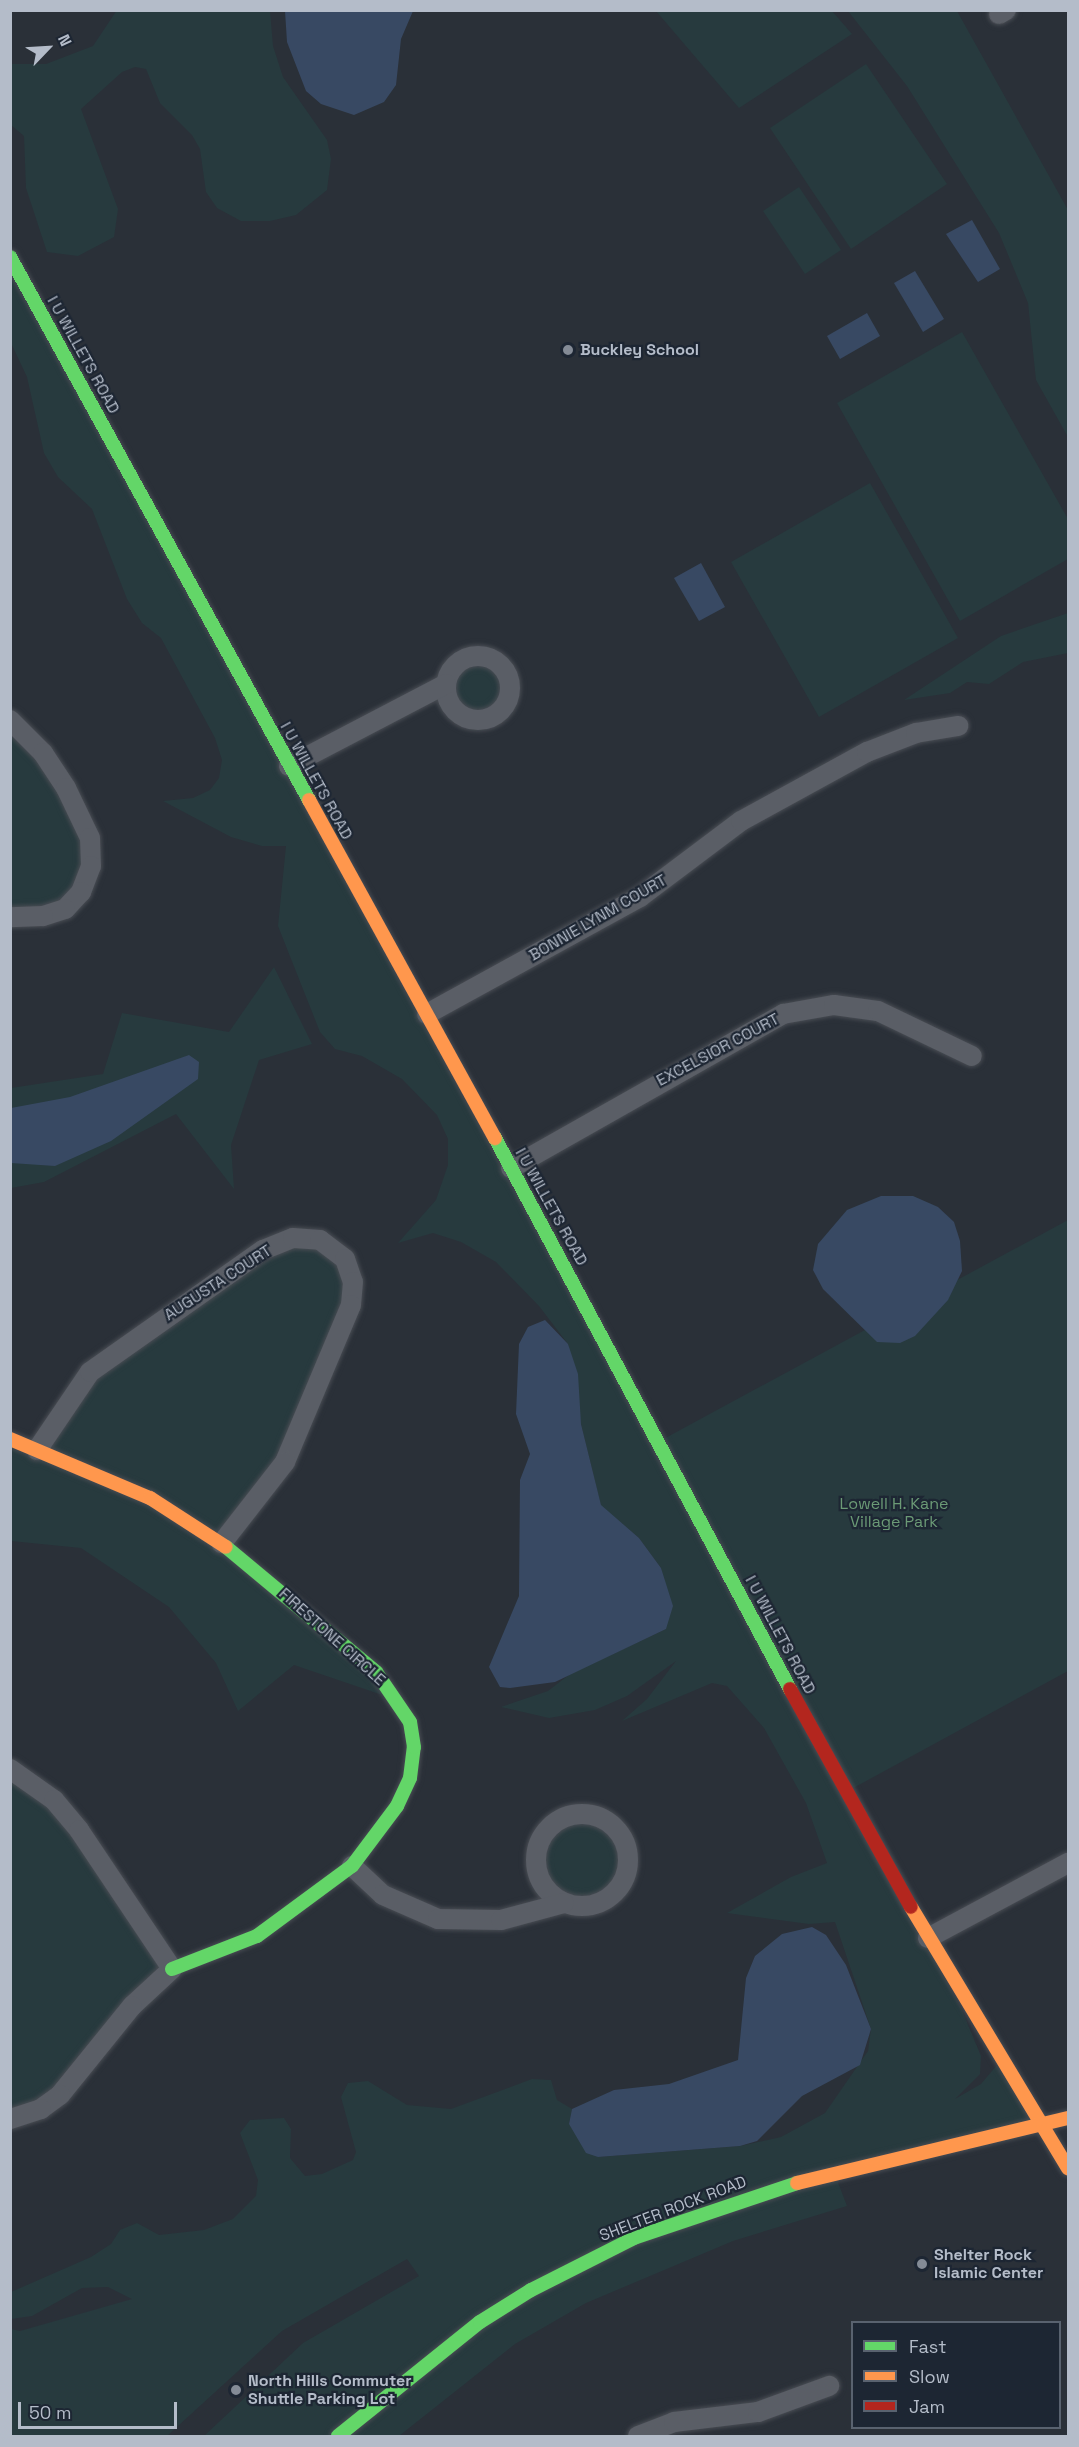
<!DOCTYPE html>
<html>
<head>
<meta charset="utf-8">
<style>
	body { margin:0 }
	#map { position:relative; width:1079px; height:2447px; overflow:hidden; background:#2a3038; font-family:"Space Grotesk",sans-serif }
	div>[style] { position:absolute }
	.green>* { inset:0; background:#273a3e }
	.round { border-radius:50% }
	.water>* { inset:0; background:#384963 }
	.roads { filter:drop-shadow(0 0 2px #484c53) drop-shadow(0 0 2px #484c53) }
	.street>* { height:20px; margin:-10px; padding:0 10px; transform-origin:10px; border-radius:10px; background:#5a5e66 }
	.street>.ring { margin:-10px; padding:0; box-sizing:content-box; background:none; border:20px solid #5a5e66; border-radius:50% }
	.fast>* { height:14px; margin:-7px; padding:0 7px; transform-origin:7px; border-radius:7px; background:#63d668 }
	.slow>* { height:14px; margin:-7px; padding:0 7px; transform-origin:7px; border-radius:7px; background:#ff974d }
	.jam>* { height:14px; margin:-7px; padding:0 7px; transform-origin:7px; border-radius:7px; background:#b3261e }
	.dots>* { width:16px; height:16px; translate:-50% -50%; box-sizing:border-box; border:3px solid #1d2633; border-radius:50% }
	span { translate:-50% -50%; white-space:nowrap; text-align:center; line-height:1.15; -webkit-text-stroke:4.5px #1d2633; paint-order:stroke }
	.poi-label { font-size:16px; color:#b4bcc9; font-weight:700 }
	.left { translate:0 -50%; text-align:left }
	.street-label { font-size:16px; color:#b4bcc9 }
	.park-label { font-size:16px; color:#6b9a76 }
	.frame { position:absolute; inset:0; border:12px solid #b4bcc9; pointer-events:none }
	.legend { position:absolute; left:851px; top:2321px; width:210px; height:108px; box-sizing:border-box; background:#1d2633; border:2px solid #59626f; margin:0; padding:8px 10px; list-style:none; font-size:18px; color:#b4bcc9 }
	.legend li { display:flex; align-items:center; gap:12px; height:30px }
	.legend b { width:30px; border:2px solid #59626f }
	.north { position:absolute; left:18px; top:18px; width:60px; height:60px; -webkit-text-stroke:4px #1d2633; paint-order:stroke; rotate:65deg; font-size:16px; font-weight:700; line-height:24px; text-align:center; color:#b4bcc9 }
	.north::after { content:''; display:block; margin:auto; width:21px; height:27px; background:#b4bcc9; clip-path:polygon(50% 0,100% 100%,50% 72%,0 100%) }
	.scale { position:absolute; left:18px; top:2402px; width:159px; height:27px; box-sizing:border-box; border:3px solid #b4bcc9; border-top:0; padding-left:8px; font-size:18px; line-height:21px; white-space:nowrap; color:#b4bcc9; -webkit-text-stroke:4px #1d2633; paint-order:stroke }
</style>
</head>
<body>
<div id="map">
	<div class="green">
		<div style="clip-path:polygon(117px 10px,270px 11px,273px 46px,283px 77px,327px 140px,331px 159px,327px 190px,296px 215px,270px 221px,241px 221px,217px 208px,206px 192px,200px 149px,192px 135px,160px 103px,146px 69px,135px 67px,122px 72px,81px 109px,118px 209px,114px 237px,78px 256px,47px 252px,26px 188px,24px 136px,11px 125px,11px 64px,46px 64px,93px 46px)"></div>
		<div style="clip-path:polygon(656px 11px,832px 11px,852px 34px,739px 108px)"></div>
		<div style="clip-path:polygon(848px 11px,957px 11px,1068px 210px,1068px 437px,1036px 380px,1028px 303px,999px 233px,907px 86px)"></div>
		<div style="clip-path:polygon(866px 64px,947px 184px,851px 249px,770px 128px)"></div>
		<div style="clip-path:polygon(799px 187px,841px 250px,805px 274px,763px 211px)"></div>
		<div style="clip-path:polygon(10px 268px,961px 2008px,981px 2056px,980px 2074px,955px 2099px,981px 2084px,997px 2065px,1040px 2125px,834px 2172px,847px 2206px,733px 2241px,586px 2303px,515px 2344px,399px 2436px,204px 2436px,303px 2343px,419px 2276px,407px 2259px,282px 2331px,167px 2436px,11px 2436px,11px 2329px,20px 2331px,132px 2299px,108px 2287px,82px 2288px,32px 2316px,11px 2319px,11px 2292px,91px 2257px,111px 2244px,120px 2230px,137px 2223px,159px 2235px,204px 2230px,233px 2219px,256px 2196px,258px 2180px,240px 2133px,250px 2120px,284px 2118px,291px 2129px,290px 2158px,305px 2176px,322px 2174px,353px 2160px,356px 2152px,341px 2097px,348px 2083px,368px 2081px,407px 2105px,451px 2109px,532px 2079px,551px 2080px,557px 2100px,572px 2109px,569px 2124px,598px 2157px,740px 2146px,781px 2137px,825px 2113px,868px 2051px,871px 2029px,835px 1922px,809px 1924px,727px 1913px,791px 1877px,827px 1863px,806px 1803px,764px 1728px,727px 1686px,712px 1683px,622px 1721px,647px 1699px,676px 1661px,627px 1696px,595px 1710px,549px 1718px,501px 1707px,548px 1691px,570px 1674px,666px 1629px,661px 1568px,639px 1538px,601px 1506px,581px 1424px,568px 1344px,539px 1306px,496px 1262px,461px 1242px,433px 1233px,398px 1243px,436px 1200px,448px 1165px,448px 1139px,437px 1115px,402px 1079px,362px 1056px,335px 1049px,320px 1032px,278px 926px,286px 846px,262px 846px,231px 837px,163px 801px,193px 798px,210px 790px,219px 778px,222px 760px,215px 738px,161px 638px,142px 623px,127px 599px,92px 509px,58px 477px,44px 453px,27px 377px,11px 343px)"></div>
		<div style="clip-path:polygon(962px 332px,1068px 519px,1068px 559px,960px 621px,837px 403px)"></div>
		<div style="clip-path:polygon(870px 483px,958px 638px,819px 717px,731px 562px)"></div>
		<div style="clip-path:polygon(1068px 613px,1068px 653px,1023px 662px,989px 684px,967px 682px,950px 693px,904px 700px,1001px 636px)"></div>
		<div class="round" style="left:446px;top:656px;width:64px;height:64px"></div>
		<div style="clip-path:polygon(10px 720px,66px 788px,91px 866px,65px 909px,11px 917px)"></div>
		<div style="clip-path:polygon(274px 967px,312px 1044px,259px 1060px,231px 1145px,234px 1189px,176px 1114px,44px 1182px,11px 1188px,11px 1088px,103px 1074px,122px 1013px,229px 1032px)"></div>
		<div style="clip-path:polygon(1068px 1220px,1068px 1671px,846px 1792px,658px 1442px)"></div>
		<div style="clip-path:polygon(320px 1240px,353px 1282px,301px 1433px,222px 1543px,400px 1701px,294px 1665px,238px 1711px,216px 1663px,169px 1607px,81px 1548px,11px 1541px,10px 1439px,37px 1449px,70px 1394px,263px 1250px)"></div>
		<div style="clip-path:polygon(10px 1769px,54px 1800px,172px 1969px,73px 2081px,10px 2119px)"></div>
		<div class="round" style="left:536px;top:1814px;width:92px;height:92px"></div>
	</div>
	<div class="water">
		<div style="clip-path:polygon(285px 11px,413px 11px,401px 39px,396px 85px,384px 102px,354px 115px,321px 104px,306px 91px,287px 42px)"></div>
		<div style="clip-path:polygon(972px 220px,1000px 269px,978px 282px,946px 234px)"></div>
		<div style="clip-path:polygon(915px 271px,944px 319px,923px 332px,894px 283px)"></div>
		<div style="clip-path:polygon(867px 313px,880px 336px,840px 359px,827px 336px)"></div>
		<div style="clip-path:polygon(701px 563px,725px 607px,699px 621px,674px 578px)"></div>
		<div style="clip-path:polygon(189px 1055px,199px 1062px,198px 1079px,111px 1141px,55px 1166px,11px 1163px,11px 1108px,70px 1097px)"></div>
		<div style="clip-path:polygon(881px 1196px,913px 1196px,938px 1207px,954px 1222px,960px 1241px,962px 1271px,948px 1300px,915px 1336px,900px 1343px,877px 1342px,823px 1289px,813px 1270px,818px 1244px,847px 1210px)"></div>
		<div style="clip-path:polygon(545px 1320px,568px 1344px,578px 1374px,581px 1424px,601px 1505px,639px 1538px,661px 1568px,673px 1606px,666px 1629px,555px 1682px,510px 1688px,500px 1687px,489px 1667px,519px 1596px,520px 1480px,530px 1454px,516px 1414px,519px 1344px,528px 1327px)"></div>
		<div style="clip-path:polygon(812px 1927px,826px 1935px,846px 1965px,871px 2029px,860px 2065px,802px 2096px,757px 2141px,740px 2146px,598px 2157px,586px 2153px,569px 2124px,572px 2109px,614px 2090px,669px 2084px,738px 2060px,746px 1978px,755px 1956px,782px 1934px)"></div>
	</div>
	<div class="roads">
		<div class="street">
			<div style="left:999px;top:14px;width:8px;rotate:-30deg"></div>
			<div class="ring" style="left:446px;top:656px;width:44px;height:44px"></div>
			<div style="left:10px;top:720px;width:47px;rotate:45deg"></div>
			<div style="left:43px;top:753px;width:42px;rotate:56.7deg"></div>
			<div style="left:66px;top:788px;width:55px;rotate:64.4deg"></div>
			<div style="left:90px;top:838px;width:28px;rotate:88deg"></div>
			<div style="left:91px;top:866px;width:28px;rotate:111deg"></div>
			<div style="left:81px;top:892px;width:23px;rotate:133deg"></div>
			<div style="left:65px;top:909px;width:23px;rotate:162deg"></div>
			<div style="left:43px;top:916px;width:33px;rotate:178deg"></div>
			<div style="left:289px;top:766px;width:177px;rotate:-27.6deg"></div>
			<div style="left:427px;top:1014px;width:243px;rotate:-28.8deg"></div>
			<div style="left:640px;top:897px;width:126px;rotate:-37deg"></div>
			<div style="left:741px;top:821px;width:144px;rotate:-28.7deg"></div>
			<div style="left:867px;top:752px;width:53px;rotate:-21.2deg"></div>
			<div style="left:916px;top:733px;width:43px;rotate:-9.5deg"></div>
			<div style="left:511px;top:1168px;width:313px;rotate:-29.5deg"></div>
			<div style="left:783px;top:1014px;width:52px;rotate:-10deg"></div>
			<div style="left:834px;top:1005px;width:44px;rotate:7.8deg"></div>
			<div style="left:878px;top:1011px;width:104px;rotate:25.6deg"></div>
			<div style="left:37px;top:1450px;width:94px;rotate:-55.8deg"></div>
			<div style="left:90px;top:1372px;width:212px;rotate:-35.2deg"></div>
			<div style="left:263px;top:1250px;width:32px;rotate:-22deg"></div>
			<div style="left:293px;top:1238px;width:27px;rotate:4deg"></div>
			<div style="left:320px;top:1240px;width:31px;rotate:37deg"></div>
			<div style="left:345px;top:1259px;width:24px;rotate:71deg"></div>
			<div style="left:353px;top:1282px;width:23px;rotate:95deg"></div>
			<div style="left:351px;top:1305px;width:170px;rotate:112.8deg"></div>
			<div style="left:285px;top:1462px;width:103px;rotate:127.9deg"></div>
			<div style="left:10px;top:1769px;width:54px;rotate:35.2deg"></div>
			<div style="left:54px;top:1800px;width:39px;rotate:50deg"></div>
			<div style="left:79px;top:1830px;width:167px;rotate:56.2deg"></div>
			<div style="left:172px;top:1969px;width:54px;rotate:137.2deg"></div>
			<div style="left:132px;top:2006px;width:114px;rotate:129deg"></div>
			<div style="left:60px;top:2095px;width:24px;rotate:144deg"></div>
			<div style="left:41px;top:2109px;width:33px;rotate:162deg"></div>
			<div class="ring" style="left:536px;top:1814px;width:72px;height:72px"></div>
			<div style="left:352px;top:1866px;width:42px;rotate:43.1deg"></div>
			<div style="left:383px;top:1895px;width:60px;rotate:23.6deg"></div>
			<div style="left:438px;top:1919px;width:63px;rotate:0.9deg"></div>
			<div style="left:501px;top:1920px;width:65px;rotate:-15.1deg"></div>
			<div style="left:928px;top:1938px;width:159px;rotate:-28.2deg"></div>
			<div style="left:638px;top:2436px;width:39px;rotate:-21deg"></div>
			<div style="left:674px;top:2422px;width:85px;rotate:-6.8deg"></div>
			<div style="left:758px;top:2412px;width:76px;rotate:-20.1deg"></div>
		</div>
		<div class="fast">
			<div style="left:10px;top:257px;width:620px;rotate:61.16deg"></div>
			<div style="left:495px;top:1138px;width:625px;rotate:61.84deg"></div>
			<div style="left:172px;top:1969px;width:91px;rotate:-21.2deg"></div>
			<div style="left:257px;top:1936px;width:118px;rotate:-36.4deg"></div>
			<div style="left:352px;top:1866px;width:75px;rotate:-53.1deg"></div>
			<div style="left:397px;top:1806px;width:31px;rotate:-65deg"></div>
			<div style="left:410px;top:1778px;width:31px;rotate:-83deg"></div>
			<div style="left:414px;top:1747px;width:25px;rotate:-99deg"></div>
			<div style="left:410px;top:1722px;width:60px;rotate:-124.2deg"></div>
			<div style="left:376px;top:1672px;width:195px;rotate:-140.2deg"></div>
			<div style="left:338px;top:2436px;width:182px;rotate:-38.8deg"></div>
			<div style="left:480px;top:2322px;width:60px;rotate:-32.1deg"></div>
			<div style="left:531px;top:2290px;width:115px;rotate:-26.8deg"></div>
			<div style="left:634px;top:2238px;width:172px;rotate:-18.6deg"></div>
		</div>
		<div class="slow">
			<div style="left:309px;top:800px;width:386px;rotate:61.2deg"></div>
			<div style="left:10px;top:1439px;width:152px;rotate:22.9deg"></div>
			<div style="left:150px;top:1498px;width:90px;rotate:32.8deg"></div>
			<div style="left:911px;top:1907px;width:305px;rotate:59deg"></div>
			<div style="left:797px;top:2183px;width:279px;rotate:-13.5deg"></div>
		</div>
		<div class="jam">
			<div style="left:790px;top:1689px;width:249px;rotate:61deg"></div>
		</div>
	</div>
	<div class="dots">
		<div style="left:568px;top:350px;background:#848b96"></div>
		<div style="left:922px;top:2264px;background:#848b96"></div>
		<div style="left:236px;top:2390px;background:#848b96"></div>
	</div>
	<div class="poi-label">
		<span class="left" style="left:580px;top:350px">Buckley School</span>
		<span class="left" style="left:934px;top:2264px">Shelter Rock<br>Islamic Center</span>
		<span class="left" style="left:248px;top:2390px">North Hills Commuter<br>Shuttle Parking Lot</span>
	</div>
	<div class="street-label">
		<span style="left:83px;top:355px;rotate:61deg">I U WILLETS ROAD</span>
		<span style="left:316px;top:781px;rotate:61deg">I U WILLETS ROAD</span>
		<span style="left:598px;top:918px;rotate:-30deg">BONNIE LYNM COURT</span>
		<span style="left:718px;top:1050px;rotate:-28deg">EXCELSIOR COURT</span>
		<span style="left:551px;top:1207px;rotate:61deg">I U WILLETS ROAD</span>
		<span style="left:218px;top:1283px;rotate:-33deg">AUGUSTA COURT</span>
		<span style="left:780px;top:1635px;rotate:62deg">I U WILLETS ROAD</span>
		<span style="left:332px;top:1637px;rotate:42deg">FIRESTONE CIRCLE</span>
		<span style="left:673px;top:2209px;rotate:-21deg">SHELTER ROCK ROAD</span>
	</div>
	<div class="park-label">
		<span style="left:894px;top:1513px">Lowell H. Kane<br>Village Park</span>
	</div>
	<div class="frame"></div>
	<ul class="legend">
	<li><b style="height:8px;background:#63d668"></b>Fast</li>
	<li><b style="height:8px;background:#ff974d"></b>Slow</li>
	<li><b style="height:8px;background:#b3261e"></b>Jam</li>
	</ul>
	<div class="north">N</div>
	<div class="scale">50 m</div>
</div>
</body>
</html>
